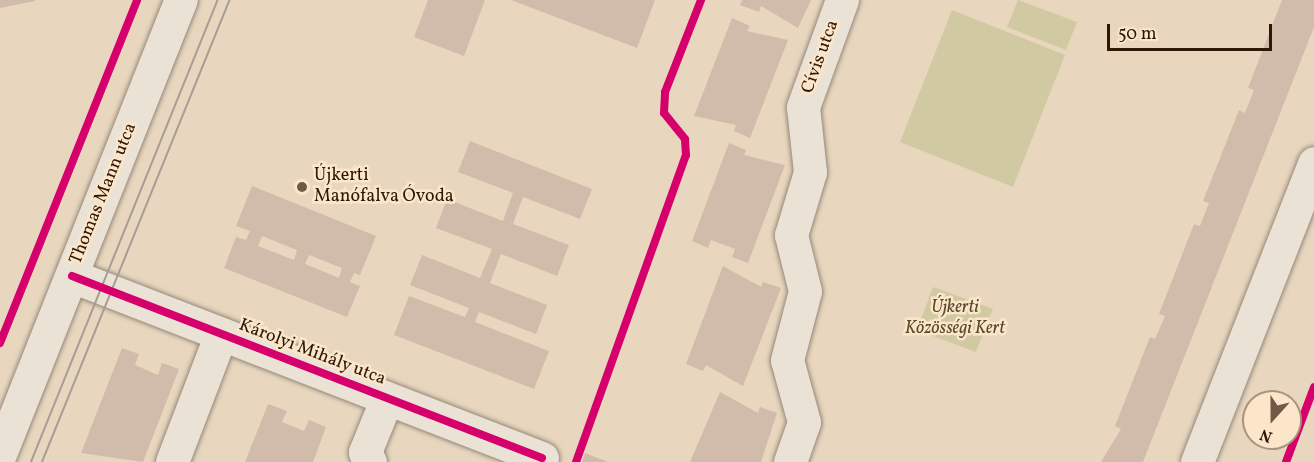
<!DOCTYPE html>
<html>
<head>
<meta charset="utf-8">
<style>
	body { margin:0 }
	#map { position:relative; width:1314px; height:462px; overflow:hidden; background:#e8d6be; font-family:Vollkorn,serif }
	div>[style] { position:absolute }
	.green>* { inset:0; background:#d1c9a1 }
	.building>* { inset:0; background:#d1bcab }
	.roads { filter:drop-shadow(0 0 2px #968879) drop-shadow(0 0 2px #968879) }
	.minor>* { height:33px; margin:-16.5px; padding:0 16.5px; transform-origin:16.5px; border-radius:16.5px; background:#ebe2d6 }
	.tram>* { height:1.5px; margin:-0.75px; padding:0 0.75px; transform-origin:0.75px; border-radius:0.75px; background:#a69d93 }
	.cycleway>* { height:8px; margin:-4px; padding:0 4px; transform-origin:4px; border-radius:4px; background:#d6006c }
	.dots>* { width:16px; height:16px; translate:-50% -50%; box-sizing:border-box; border:3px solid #fbe6ca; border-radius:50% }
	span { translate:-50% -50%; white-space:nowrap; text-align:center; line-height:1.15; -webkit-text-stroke:5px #fbe6ca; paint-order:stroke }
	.street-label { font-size:18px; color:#2f1707 }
	.poi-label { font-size:18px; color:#2f1707 }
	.left { translate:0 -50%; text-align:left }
	.park-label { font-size:18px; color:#5a492e; font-style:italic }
	.north { position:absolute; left:1242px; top:390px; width:60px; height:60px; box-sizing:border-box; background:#fbe6ca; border:2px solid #a9937c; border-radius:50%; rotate:201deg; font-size:16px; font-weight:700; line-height:24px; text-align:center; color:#2f1707 }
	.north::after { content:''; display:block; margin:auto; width:21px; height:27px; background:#705a47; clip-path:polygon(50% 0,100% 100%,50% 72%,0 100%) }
	.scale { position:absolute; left:1107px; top:24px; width:165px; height:27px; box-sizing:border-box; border:3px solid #2f1707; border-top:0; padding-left:8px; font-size:18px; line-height:21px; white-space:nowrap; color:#2f1707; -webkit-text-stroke:4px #fbe6ca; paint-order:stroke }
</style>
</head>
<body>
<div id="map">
	<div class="green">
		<div style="clip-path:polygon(1018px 0,1077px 22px,1066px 50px,1007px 27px)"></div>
		<div style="clip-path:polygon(952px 10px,1065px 55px,1013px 187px,900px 142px)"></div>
		<div style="clip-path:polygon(933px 287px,993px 309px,976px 352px,917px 330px)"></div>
	</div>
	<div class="building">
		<div style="clip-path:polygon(0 0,35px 0,35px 1px,0 8px)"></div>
		<div style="clip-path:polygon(428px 0,485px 0,464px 56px,414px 37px)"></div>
		<div style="clip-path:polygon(511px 0,655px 0,637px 48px)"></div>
		<div style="clip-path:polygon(742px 0,811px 0,798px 28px,761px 6px,759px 12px,740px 5px)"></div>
		<div style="clip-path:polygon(1282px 0,1314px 0,1314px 27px,1143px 462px,1101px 462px,1121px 429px,1115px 426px,1150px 337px,1155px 339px,1165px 316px,1159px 314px,1194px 224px,1200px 226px,1209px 203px,1203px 201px,1239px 110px,1245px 113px,1254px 90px,1248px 88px)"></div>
		<div style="clip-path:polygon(732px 18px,750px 26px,747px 31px,788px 40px,750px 138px,734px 131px,736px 125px,694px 116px)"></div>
		<div style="clip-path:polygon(470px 141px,592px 189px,580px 219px,523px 197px,513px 224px,569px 245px,557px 276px,501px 254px,490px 283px,547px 305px,536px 334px,479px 312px,475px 322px,549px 351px,534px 389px,394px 335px,409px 296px,465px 317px,469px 308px,410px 285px,422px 255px,480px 278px,492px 249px,436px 228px,447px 199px,503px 221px,513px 193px,458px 172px)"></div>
		<div style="clip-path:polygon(729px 143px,746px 150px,744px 155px,785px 165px,748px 263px,732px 257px,735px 249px,711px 240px,708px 248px,692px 241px)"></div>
		<div style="clip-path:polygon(evenodd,252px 186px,376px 236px,360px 275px,354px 273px,350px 282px,360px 286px,347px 317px,224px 268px,236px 237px,246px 240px,250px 231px,236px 226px,252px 186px,262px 236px,297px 250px,294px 260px,258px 246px,262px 236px,252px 186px,309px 255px,342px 268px,339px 278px,305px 264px,309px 255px)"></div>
		<div style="clip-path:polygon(723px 266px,761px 287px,763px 282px,781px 288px,743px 386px,706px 365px,703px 371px,686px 364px)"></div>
		<div style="clip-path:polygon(122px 348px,139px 354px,135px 365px,158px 375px,162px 363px,179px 369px,143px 462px,81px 453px)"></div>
		<div style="clip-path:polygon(720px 392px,758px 413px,760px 407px,777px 413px,761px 462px,690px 462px)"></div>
		<div style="clip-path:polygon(268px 404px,287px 411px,282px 422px,304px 431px,309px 420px,326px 427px,313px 462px,245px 462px)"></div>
		<div style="clip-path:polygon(585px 453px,608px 462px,582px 462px)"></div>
	</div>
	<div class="roads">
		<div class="minor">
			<div style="left:72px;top:276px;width:504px;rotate:21.17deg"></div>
			<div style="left:0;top:454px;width:489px;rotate:-68.3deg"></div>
			<div style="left:172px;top:462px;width:137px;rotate:-69.1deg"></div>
			<div style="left:370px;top:462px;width:11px;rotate:-117deg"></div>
			<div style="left:365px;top:452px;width:58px;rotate:-67.8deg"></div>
			<div style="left:790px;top:462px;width:42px;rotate:-70.7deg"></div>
			<div style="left:804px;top:422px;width:64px;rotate:-105.3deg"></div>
			<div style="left:787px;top:360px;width:71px;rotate:-75.4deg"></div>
			<div style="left:805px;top:291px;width:58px;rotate:-104deg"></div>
			<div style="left:791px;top:235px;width:66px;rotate:-73.2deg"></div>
			<div style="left:810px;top:172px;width:65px;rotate:-96.1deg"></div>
			<div style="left:803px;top:107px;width:114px;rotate:-70deg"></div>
			<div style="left:1197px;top:462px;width:321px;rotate:-68.6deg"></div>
		</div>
	</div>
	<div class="tram">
		<div style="left:31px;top:462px;width:498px;rotate:-68deg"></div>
		<div style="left:42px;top:462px;width:499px;rotate:-67.9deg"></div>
	</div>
	<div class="cycleway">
		<div style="left:72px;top:276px;width:504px;rotate:21.17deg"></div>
		<div style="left:0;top:343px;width:369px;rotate:-68.2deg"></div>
		<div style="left:576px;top:462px;width:326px;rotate:-70.3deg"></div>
		<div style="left:686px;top:155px;width:16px;rotate:-94deg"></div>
		<div style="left:685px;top:139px;width:33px;rotate:-129deg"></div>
		<div style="left:664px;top:113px;width:21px;rotate:-87deg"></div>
		<div style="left:665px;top:92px;width:99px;rotate:-68.6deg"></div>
		<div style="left:1286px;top:462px;width:80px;rotate:-69.5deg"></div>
	</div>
	<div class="dots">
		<div style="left:302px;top:187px;background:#705a47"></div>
	</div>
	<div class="street-label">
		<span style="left:821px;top:57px;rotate:-70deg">Cívis utca</span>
		<span style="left:104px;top:194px;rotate:-68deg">Thomas Mann utca</span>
		<span style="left:312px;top:353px;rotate:21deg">Károlyi Mihály utca</span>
	</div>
	<div class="poi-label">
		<span class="left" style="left:314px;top:187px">Újkerti<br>Manófalva Óvoda</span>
	</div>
	<div class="park-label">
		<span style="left:955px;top:319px">Újkerti<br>Közösségi Kert</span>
	</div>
	<div class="north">N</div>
	<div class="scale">50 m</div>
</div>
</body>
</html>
